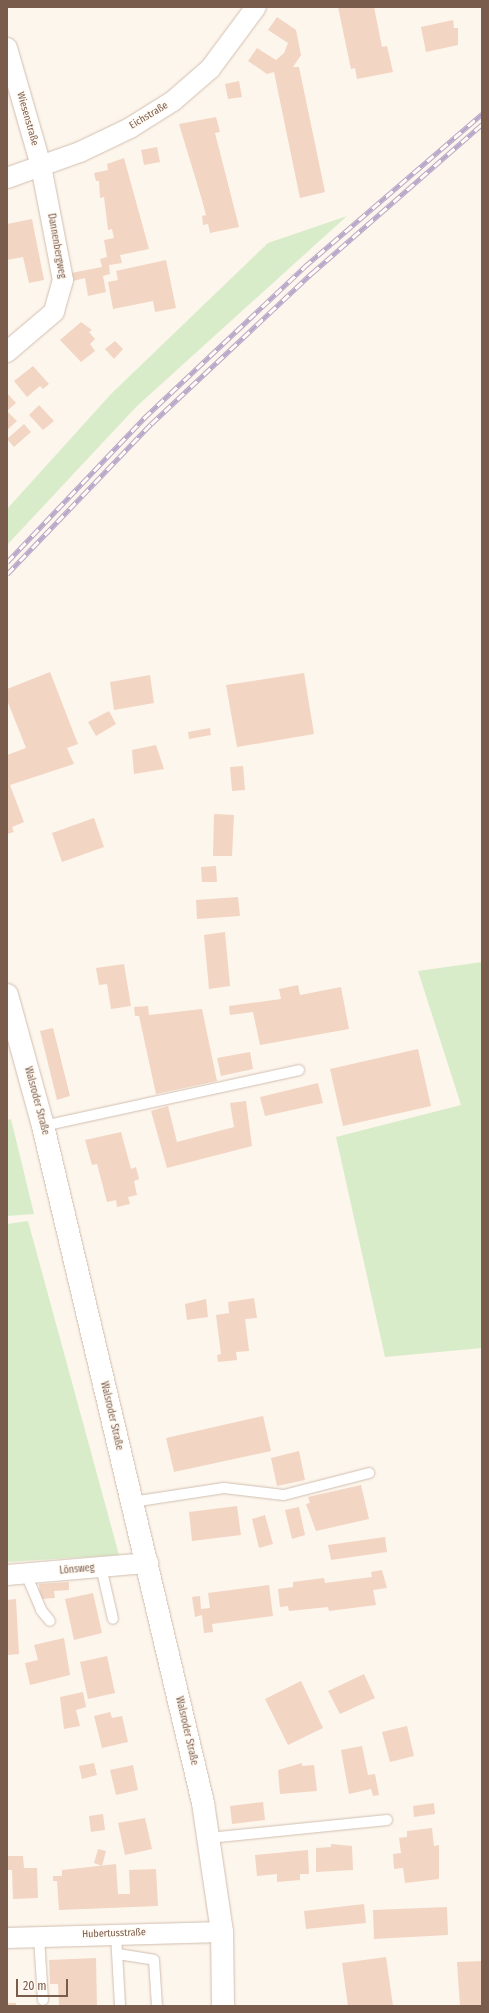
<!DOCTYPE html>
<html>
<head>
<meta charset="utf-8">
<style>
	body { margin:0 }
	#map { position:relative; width:489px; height:2013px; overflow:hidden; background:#fdf6ec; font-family:"Fira Sans Condensed",sans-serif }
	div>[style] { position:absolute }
	.green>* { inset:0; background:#d8ecc9 }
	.building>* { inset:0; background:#f3d5c3 }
	.roads { filter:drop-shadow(0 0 1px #d1beb0) drop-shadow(0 0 1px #d1beb0) }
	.lane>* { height:10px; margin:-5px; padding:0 5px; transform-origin:5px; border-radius:5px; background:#fff }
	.street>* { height:20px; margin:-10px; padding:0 10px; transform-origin:10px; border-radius:10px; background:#fff }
	.secondary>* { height:22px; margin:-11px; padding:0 11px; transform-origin:11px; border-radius:11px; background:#fff }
	.rail>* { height:4.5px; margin-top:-2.25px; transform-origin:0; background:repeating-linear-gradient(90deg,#fffaf3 0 9px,#b9a8c9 0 18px); box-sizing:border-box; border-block:1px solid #b9a8c9 }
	span { translate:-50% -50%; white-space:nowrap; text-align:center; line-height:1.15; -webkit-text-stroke:3px #fffaf3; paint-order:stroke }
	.street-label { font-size:10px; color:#7a5c4d }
	.frame { position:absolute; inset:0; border:8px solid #7a5c4d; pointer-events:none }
	.scale { position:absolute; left:16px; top:1979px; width:52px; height:18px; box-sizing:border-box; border:2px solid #7a5c4d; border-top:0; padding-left:5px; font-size:12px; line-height:14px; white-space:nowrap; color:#7a5c4d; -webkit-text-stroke:3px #fffaf3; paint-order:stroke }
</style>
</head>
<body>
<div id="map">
	<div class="green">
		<div style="clip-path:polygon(347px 216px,136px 407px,7px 545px,7px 509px,111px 394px,268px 243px)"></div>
		<div style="clip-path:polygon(482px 962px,482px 1348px,385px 1357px,336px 1137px,461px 1105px,418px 971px)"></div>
		<div style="clip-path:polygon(11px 1119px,34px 1214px,7px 1216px,7px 1120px)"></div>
		<div style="clip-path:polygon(28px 1221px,119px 1555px,7px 1562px,7px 1224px)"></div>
	</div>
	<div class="building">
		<div style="clip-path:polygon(338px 7px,374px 7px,382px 47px,387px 46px,393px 72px,357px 79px,355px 68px,351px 69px)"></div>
		<div style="clip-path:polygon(277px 17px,296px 30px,301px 55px,293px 67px,299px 67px,325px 192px,300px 198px,274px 72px,267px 74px,248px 61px,257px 48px,276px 60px,284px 53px,288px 43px,268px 30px)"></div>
		<div style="clip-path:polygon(453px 20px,454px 28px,458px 28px,458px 45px,426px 52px,421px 27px)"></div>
		<div style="clip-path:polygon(239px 81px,242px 97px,228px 99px,225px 84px)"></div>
		<div style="clip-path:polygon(216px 117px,220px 132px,215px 133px,239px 227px,210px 233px,208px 224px,203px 225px,202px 216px,206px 215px,202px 200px,179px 124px)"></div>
		<div style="clip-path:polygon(157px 147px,160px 162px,144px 165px,141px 150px)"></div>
		<div style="clip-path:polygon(124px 158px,149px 249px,120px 255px,122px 263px,109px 265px,110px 274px,103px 276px,106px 292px,88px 296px,85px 278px,73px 281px,71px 273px,102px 267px,100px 259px,107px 257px,104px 240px,114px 238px,112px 229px,108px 230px,104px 197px,100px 198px,99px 181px,96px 181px,94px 173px,108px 170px,107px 164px)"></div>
		<div style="clip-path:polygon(32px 219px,44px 280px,29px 283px,23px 257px,7px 260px,7px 224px)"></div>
		<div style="clip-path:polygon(166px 260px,176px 308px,155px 312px,153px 301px,113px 309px,108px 282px,118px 280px,116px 271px)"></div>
		<div style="clip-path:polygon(81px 322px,92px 330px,89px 332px,95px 339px,90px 344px,95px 351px,81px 362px,60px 340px)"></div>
		<div style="clip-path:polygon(115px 341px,123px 349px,114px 359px,105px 349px)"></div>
		<div style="clip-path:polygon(33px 366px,49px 384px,43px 389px,40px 386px,27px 397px,14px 381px)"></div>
		<div style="clip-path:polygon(7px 393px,16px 403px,7px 411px,17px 421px,7px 430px)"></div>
		<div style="clip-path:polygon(39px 405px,54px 421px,43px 430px,29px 415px)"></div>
		<div style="clip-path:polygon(24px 424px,31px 432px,14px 447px,7px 439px)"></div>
		<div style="clip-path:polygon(50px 672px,78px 744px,67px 748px,74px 764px,10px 785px,24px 822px,12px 827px,14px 832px,7px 834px,7px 755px,26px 748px,7px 700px,7px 689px)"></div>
		<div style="clip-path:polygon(304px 673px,314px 734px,237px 747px,226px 685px)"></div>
		<div style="clip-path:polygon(150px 675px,154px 703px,114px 710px,110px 682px)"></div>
		<div style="clip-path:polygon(109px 711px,116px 724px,96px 736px,88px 722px)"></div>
		<div style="clip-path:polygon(210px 728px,211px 735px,189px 739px,188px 732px)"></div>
		<div style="clip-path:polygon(156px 745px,164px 769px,134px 774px,132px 750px)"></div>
		<div style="clip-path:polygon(243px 766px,245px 790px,232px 791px,230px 767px)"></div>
		<div style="clip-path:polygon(214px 814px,234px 815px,232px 856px,213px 856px)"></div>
		<div style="clip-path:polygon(94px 818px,104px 847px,62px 862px,52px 833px)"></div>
		<div style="clip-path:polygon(216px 866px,217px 882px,202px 882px,201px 867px)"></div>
		<div style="clip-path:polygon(238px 897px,240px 916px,197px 919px,196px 900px)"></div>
		<div style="clip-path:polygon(225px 932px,230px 986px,209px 989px,204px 935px)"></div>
		<div style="clip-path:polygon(124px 964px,131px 1006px,111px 1009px,107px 984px,99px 985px,96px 968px)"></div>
		<div style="clip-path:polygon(298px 985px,300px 995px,341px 987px,349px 1029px,260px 1045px,253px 1012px,230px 1015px,229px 1006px,281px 999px,279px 989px)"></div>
		<div style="clip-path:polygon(148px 1006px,149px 1015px,202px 1009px,217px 1081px,156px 1094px,139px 1016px,135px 1016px,134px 1007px)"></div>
		<div style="clip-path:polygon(53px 1028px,70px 1096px,57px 1100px,40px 1031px)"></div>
		<div style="clip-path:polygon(418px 1049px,431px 1106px,343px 1126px,330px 1069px)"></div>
		<div style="clip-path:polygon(250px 1052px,253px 1069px,221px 1076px,217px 1058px)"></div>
		<div style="clip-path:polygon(318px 1083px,323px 1103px,265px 1116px,260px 1097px)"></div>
		<div style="clip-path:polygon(246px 1101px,252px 1146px,167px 1168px,151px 1111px,168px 1106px,177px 1142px,234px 1127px,230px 1103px)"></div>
		<div style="clip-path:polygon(121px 1132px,131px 1169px,136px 1167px,139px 1179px,134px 1181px,137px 1195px,128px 1197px,130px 1204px,117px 1207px,116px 1200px,107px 1202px,97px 1164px,92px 1165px,85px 1140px)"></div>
		<div style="clip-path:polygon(254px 1298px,257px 1318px,245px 1319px,249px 1351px,236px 1352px,237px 1360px,218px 1362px,217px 1355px,221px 1354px,216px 1315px,229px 1313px,228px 1302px)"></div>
		<div style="clip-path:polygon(206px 1299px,208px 1317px,187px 1320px,185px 1304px)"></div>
		<div style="clip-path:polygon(263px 1416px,271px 1451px,174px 1472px,166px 1438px)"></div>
		<div style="clip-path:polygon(299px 1451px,305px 1480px,277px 1486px,271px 1458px)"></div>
		<div style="clip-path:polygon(361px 1485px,369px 1519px,316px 1531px,306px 1504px,310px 1503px,308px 1497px)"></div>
		<div style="clip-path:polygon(237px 1506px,241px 1535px,192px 1541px,189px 1512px)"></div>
		<div style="clip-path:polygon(299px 1507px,305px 1535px,292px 1539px,285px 1510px)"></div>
		<div style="clip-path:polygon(265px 1515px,273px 1544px,259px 1548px,252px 1519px)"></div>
		<div style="clip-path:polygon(385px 1537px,387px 1552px,331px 1560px,328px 1545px)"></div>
		<div style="clip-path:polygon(382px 1570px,387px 1588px,373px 1590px,376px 1605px,329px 1611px,328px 1607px,289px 1611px,288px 1606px,280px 1607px,278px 1589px,293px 1587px,293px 1582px,324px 1578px,325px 1583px,372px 1577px,371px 1572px)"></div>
		<div style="clip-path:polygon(69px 1582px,69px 1590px,54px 1591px,55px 1598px,40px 1599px,39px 1584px)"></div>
		<div style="clip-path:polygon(269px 1585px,273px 1616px,212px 1624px,213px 1632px,204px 1633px,202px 1615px,195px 1617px,192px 1597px,200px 1596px,201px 1609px,210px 1608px,208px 1593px)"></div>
		<div style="clip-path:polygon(93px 1593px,102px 1633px,74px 1640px,65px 1599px)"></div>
		<div style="clip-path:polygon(16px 1599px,19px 1654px,7px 1655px,7px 1600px)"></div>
		<div style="clip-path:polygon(64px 1638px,70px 1675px,30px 1685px,25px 1663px,38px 1660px,34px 1645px)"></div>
		<div style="clip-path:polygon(107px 1656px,115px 1693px,88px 1699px,80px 1662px)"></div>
		<div style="clip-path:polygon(364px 1674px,375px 1698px,340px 1714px,328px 1691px)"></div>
		<div style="clip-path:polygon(301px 1681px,323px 1728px,288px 1745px,265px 1699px)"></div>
		<div style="clip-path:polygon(83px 1692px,86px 1707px,76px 1710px,80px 1726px,64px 1729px,60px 1697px)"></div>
		<div style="clip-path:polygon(110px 1712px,112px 1718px,122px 1716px,128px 1742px,102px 1748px,94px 1716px)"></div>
		<div style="clip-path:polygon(407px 1726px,414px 1756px,390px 1762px,382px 1732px)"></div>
		<div style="clip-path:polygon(362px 1746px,368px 1775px,375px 1774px,379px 1795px,373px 1796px,371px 1789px,349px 1794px,341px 1750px)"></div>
		<div style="clip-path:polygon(94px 1763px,97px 1775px,82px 1779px,79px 1766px)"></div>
		<div style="clip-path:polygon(302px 1763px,302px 1766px,314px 1765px,317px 1791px,280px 1794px,278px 1770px)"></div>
		<div style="clip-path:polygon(133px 1765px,138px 1790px,116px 1795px,110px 1770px)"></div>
		<div style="clip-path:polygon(263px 1802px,265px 1820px,232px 1824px,230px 1806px)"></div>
		<div style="clip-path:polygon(434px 1803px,435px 1814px,414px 1817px,413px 1806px)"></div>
		<div style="clip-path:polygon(103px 1814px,105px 1830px,91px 1832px,89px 1816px)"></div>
		<div style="clip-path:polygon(145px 1818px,152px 1849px,125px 1855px,118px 1823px)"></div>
		<div style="clip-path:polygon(432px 1828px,434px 1846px,439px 1845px,439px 1879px,405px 1883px,403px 1868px,394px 1869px,393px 1854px,401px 1853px,399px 1838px,407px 1837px,407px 1831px)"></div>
		<div style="clip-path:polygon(331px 1844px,352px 1846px,353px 1870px,316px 1872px,316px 1848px,331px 1847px)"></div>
		<div style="clip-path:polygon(98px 1849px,106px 1851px,102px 1866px,94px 1863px)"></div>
		<div style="clip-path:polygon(308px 1850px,309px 1874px,300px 1874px,300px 1880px,277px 1882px,277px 1874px,257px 1876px,255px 1855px)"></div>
		<div style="clip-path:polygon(7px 1856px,23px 1856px,24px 1868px,37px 1868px,38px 1898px,13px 1899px,12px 1870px,7px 1870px)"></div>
		<div style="clip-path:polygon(116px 1864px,118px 1894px,130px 1894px,129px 1870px,156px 1869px,158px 1906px,59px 1910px,57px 1881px,53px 1881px,53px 1876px,62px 1876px,62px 1870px)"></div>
		<div style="clip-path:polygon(364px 1904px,366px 1923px,306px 1929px,304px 1911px)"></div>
		<div style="clip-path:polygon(447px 1907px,448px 1935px,374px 1939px,373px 1910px)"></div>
		<div style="clip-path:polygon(386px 1957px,393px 2006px,348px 2006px,342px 1963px)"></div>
		<div style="clip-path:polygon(96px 1958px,97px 2006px,59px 2006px,58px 1984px,50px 1984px,49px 1960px)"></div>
		<div style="clip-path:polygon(482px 1961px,482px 2006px,460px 2006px,457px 1962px)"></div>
		<div style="clip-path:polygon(7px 2003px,16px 2003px,16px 2006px,7px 2006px)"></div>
	</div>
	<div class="roads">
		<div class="lane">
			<div style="left:43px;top:1126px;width:262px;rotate:-12.3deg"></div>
			<div style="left:132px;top:1502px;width:93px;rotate:-8.7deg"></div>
			<div style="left:224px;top:1488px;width:60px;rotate:6.7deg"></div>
			<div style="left:284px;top:1495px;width:88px;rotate:-14.5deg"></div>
			<div style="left:101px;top:1567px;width:53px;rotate:77deg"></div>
			<div style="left:26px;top:1574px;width:39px;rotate:67deg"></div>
			<div style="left:41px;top:1610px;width:14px;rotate:51deg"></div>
			<div style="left:209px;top:1838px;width:179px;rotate:-5.8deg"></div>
			<div style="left:116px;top:1934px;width:72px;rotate:86.8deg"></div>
			<div style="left:39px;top:1937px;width:63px;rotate:86.4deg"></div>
			<div style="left:118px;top:1954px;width:36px;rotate:9deg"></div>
			<div style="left:154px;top:1960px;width:46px;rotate:86.3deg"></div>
		</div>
		<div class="street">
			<div style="left:7px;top:48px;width:123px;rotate:73.9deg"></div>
			<div style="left:41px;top:166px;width:116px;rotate:79.1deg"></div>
			<div style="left:63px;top:280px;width:33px;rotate:106deg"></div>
			<div style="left:54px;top:312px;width:62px;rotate:139.6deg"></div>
			<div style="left:7px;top:178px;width:77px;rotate:-19.6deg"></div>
			<div style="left:80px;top:152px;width:55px;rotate:-25.6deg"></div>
			<div style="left:130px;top:128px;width:51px;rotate:-32.1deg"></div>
			<div style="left:173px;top:101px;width:49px;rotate:-40.9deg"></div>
			<div style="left:210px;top:69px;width:77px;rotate:-53.4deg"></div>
			<div style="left:7px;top:1575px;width:142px;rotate:-4.9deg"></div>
			<div style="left:7px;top:1938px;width:215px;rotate:-1.6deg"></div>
		</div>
		<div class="secondary">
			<div style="left:7px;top:995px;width:136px;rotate:74.6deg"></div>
			<div style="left:43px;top:1126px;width:696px;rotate:76.7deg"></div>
			<div style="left:203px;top:1803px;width:130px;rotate:81.6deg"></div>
			<div style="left:222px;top:1932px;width:74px;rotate:89.2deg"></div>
		</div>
	</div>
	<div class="rail">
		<div style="left:7px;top:562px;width:199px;rotate:-46.4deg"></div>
		<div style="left:144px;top:418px;width:220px;rotate:-43.3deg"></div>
		<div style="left:304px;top:267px;width:235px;rotate:-40.7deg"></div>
		<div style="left:7px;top:574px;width:208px;rotate:-46.2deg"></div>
		<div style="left:151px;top:424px;width:221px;rotate:-43.2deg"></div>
		<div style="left:312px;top:273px;width:226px;rotate:-41.2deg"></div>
	</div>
	<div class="street-label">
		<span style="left:149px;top:116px;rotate:-31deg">Eichstraße</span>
		<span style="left:27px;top:119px;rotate:74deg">Wiesenstraße</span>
		<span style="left:56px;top:246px;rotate:80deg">Dannenbergweg</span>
		<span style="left:36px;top:1101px;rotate:75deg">Walsroder Straße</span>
		<span style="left:111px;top:1416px;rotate:77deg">Walsroder Straße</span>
		<span style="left:77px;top:1570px;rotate:-5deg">Lönsweg</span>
		<span style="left:186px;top:1731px;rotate:77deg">Walsroder Straße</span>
		<span style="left:114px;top:1934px;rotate:-2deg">Hubertusstraße</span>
	</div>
	<div class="frame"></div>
	<div class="scale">20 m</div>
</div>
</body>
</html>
